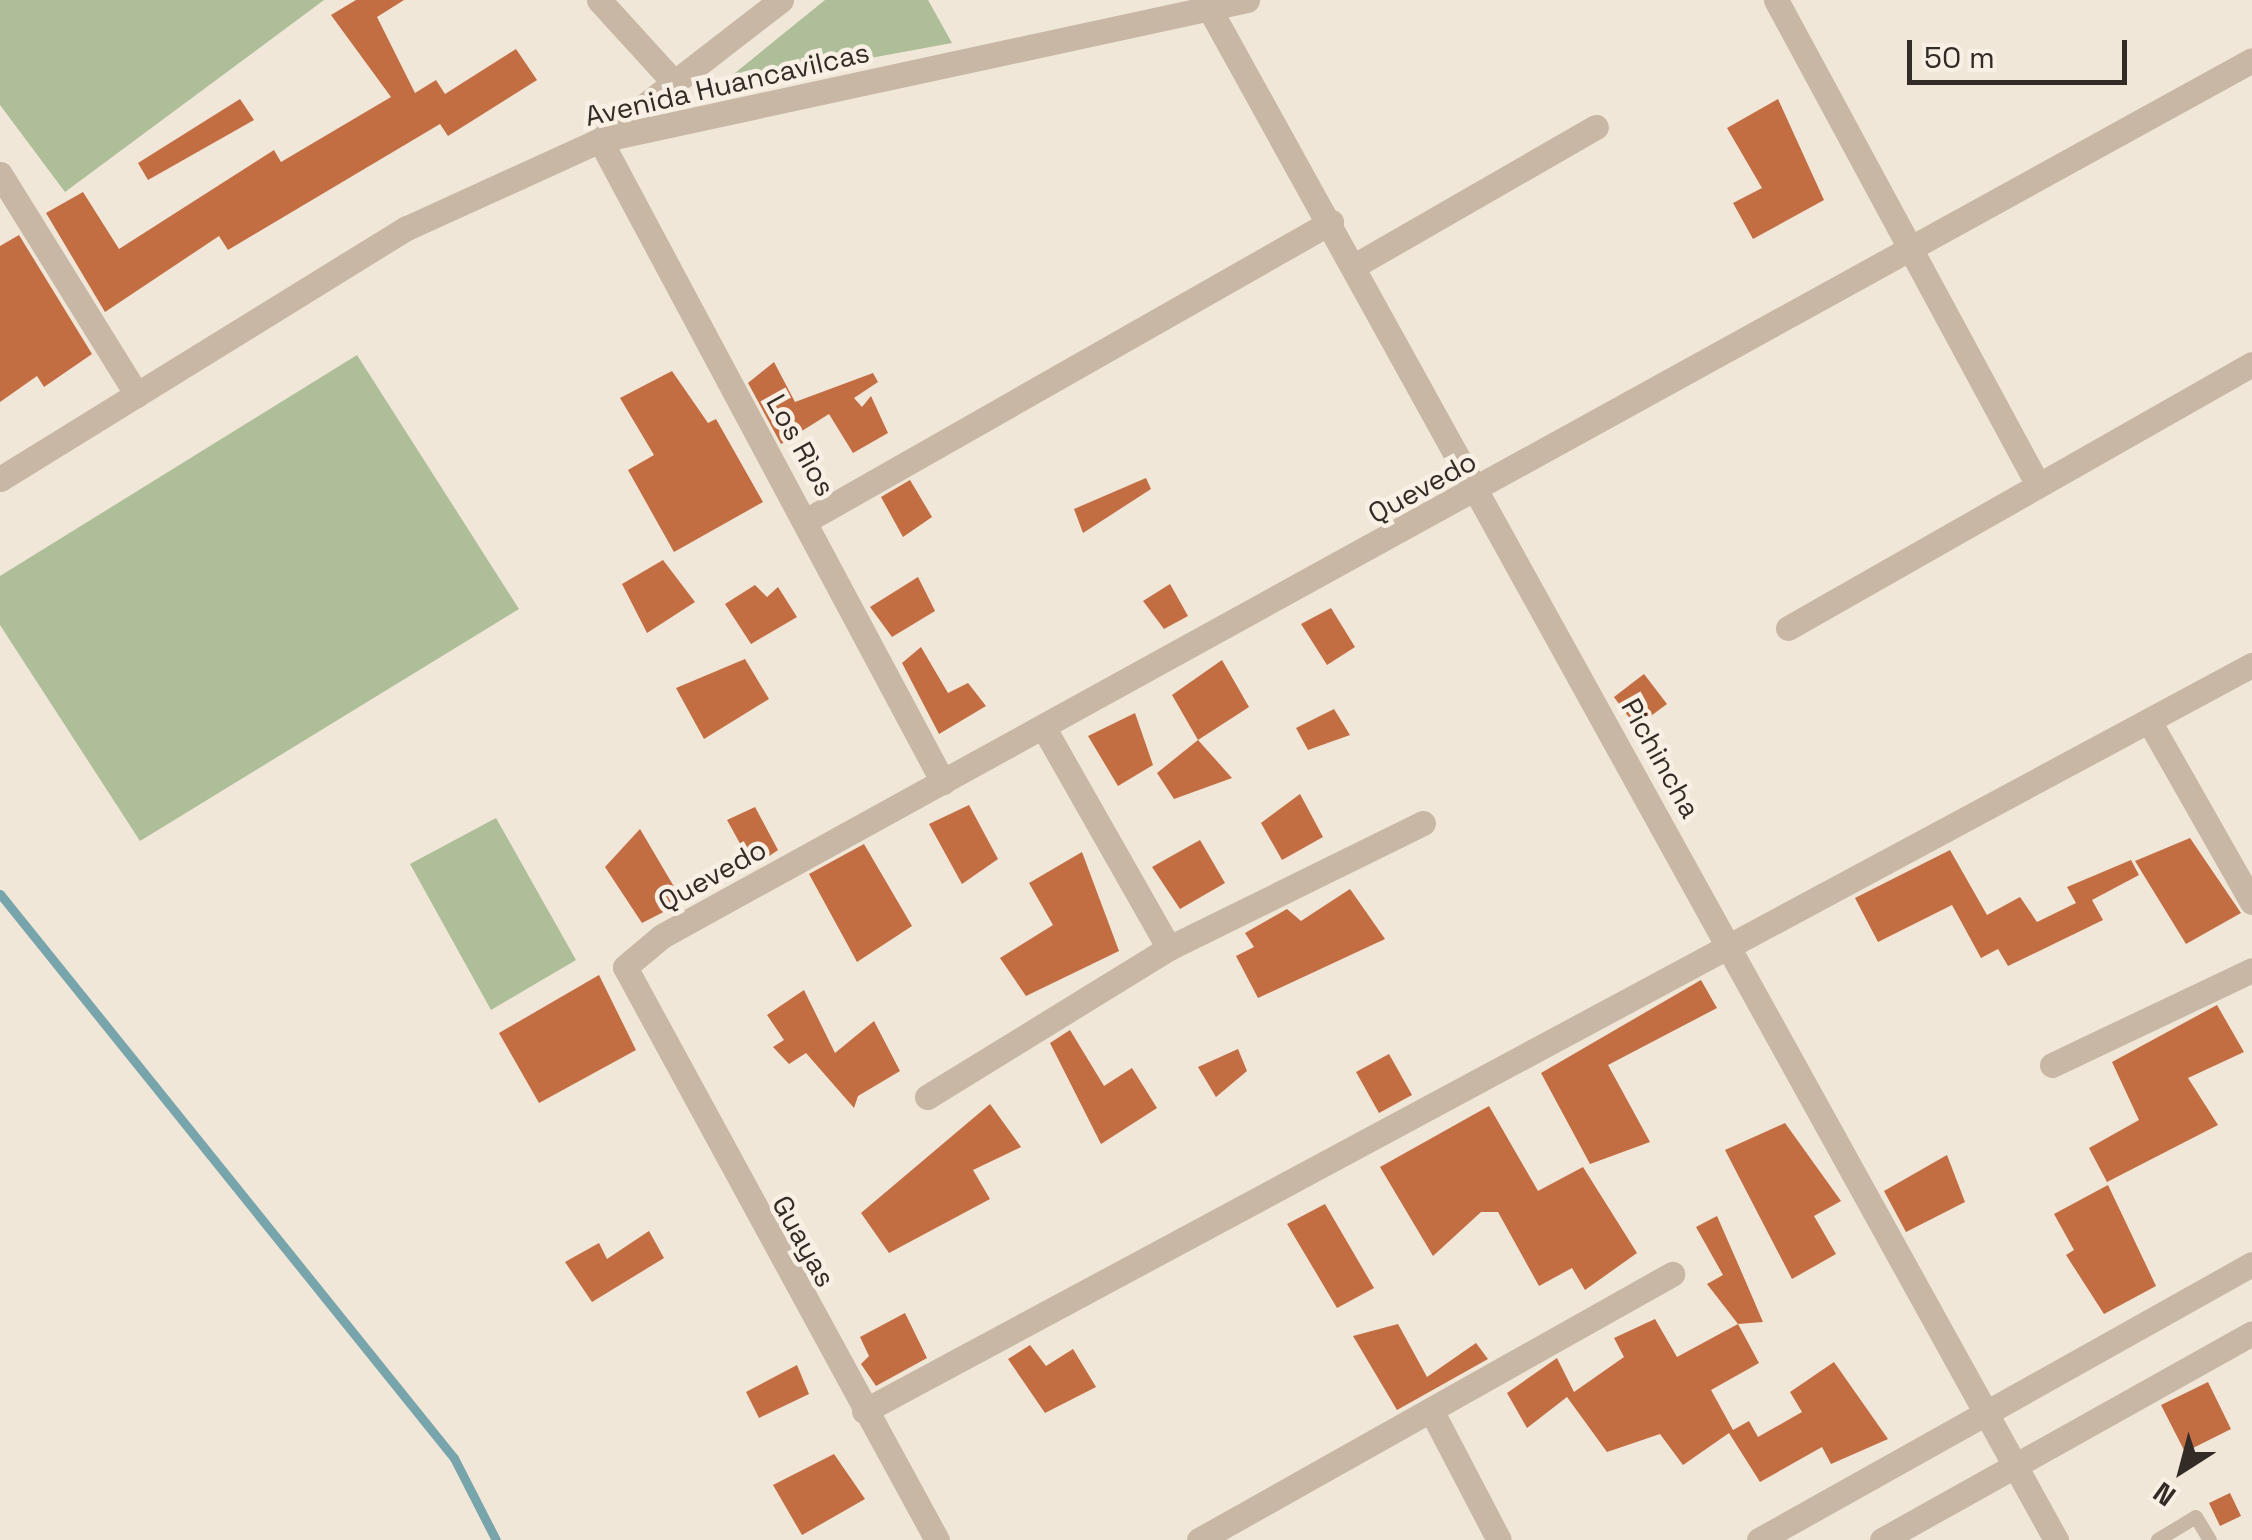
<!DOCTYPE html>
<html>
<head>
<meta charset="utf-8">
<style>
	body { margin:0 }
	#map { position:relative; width:2252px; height:1540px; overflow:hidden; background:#f0e7d8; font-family:"Space Grotesk",sans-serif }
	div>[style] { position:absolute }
	.green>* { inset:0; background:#aebe99 }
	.stream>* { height:9px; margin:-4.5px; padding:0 4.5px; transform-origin:4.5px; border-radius:4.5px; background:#78a5ac }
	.building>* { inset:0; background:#c36d43 }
	.service>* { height:14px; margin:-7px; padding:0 7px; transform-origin:7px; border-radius:7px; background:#c7b7a4 }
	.minor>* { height:25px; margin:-12.5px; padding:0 12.5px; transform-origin:12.5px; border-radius:12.5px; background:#c7b7a4 }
	.tertiary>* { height:25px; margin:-12.5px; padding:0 12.5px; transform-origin:12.5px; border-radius:12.5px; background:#c7b7a4 }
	span { translate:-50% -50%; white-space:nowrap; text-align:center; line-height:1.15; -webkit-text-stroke:9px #f8f0e4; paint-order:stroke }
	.street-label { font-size:28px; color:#332b26 }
	.north { position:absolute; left:2132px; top:1420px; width:100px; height:100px; -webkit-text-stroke:8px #f8f0e4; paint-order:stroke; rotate:216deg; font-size:28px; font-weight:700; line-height:40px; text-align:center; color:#332b26 }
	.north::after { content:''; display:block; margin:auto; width:35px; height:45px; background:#332b26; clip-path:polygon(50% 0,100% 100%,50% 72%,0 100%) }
	.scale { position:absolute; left:1907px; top:40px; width:220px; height:45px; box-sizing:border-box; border:5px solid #332b26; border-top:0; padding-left:12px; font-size:30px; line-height:35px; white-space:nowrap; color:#332b26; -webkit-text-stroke:8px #f8f0e4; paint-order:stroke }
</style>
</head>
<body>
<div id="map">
	<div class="green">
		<div style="clip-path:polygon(0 0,324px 0,65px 192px,0 105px)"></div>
		<div style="clip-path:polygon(825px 0,928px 0,952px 43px,719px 86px)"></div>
		<div style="clip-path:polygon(357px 355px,519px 609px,140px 841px,0 625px,0 576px)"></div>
		<div style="clip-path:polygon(496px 818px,576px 960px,491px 1010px,410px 864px)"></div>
	</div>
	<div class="stream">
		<div style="left:0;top:894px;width:724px;rotate:51.17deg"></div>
		<div style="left:454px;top:1458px;width:92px;rotate:62.9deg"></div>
	</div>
	<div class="building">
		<div style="clip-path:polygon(356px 0,404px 0,377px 17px,415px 93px,436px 80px,445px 94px,516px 49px,537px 80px,448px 136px,440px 124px,228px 250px,219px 236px,105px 312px,46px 213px,83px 192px,119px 249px,274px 150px,281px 162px,391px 97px,331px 15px)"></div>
		<div style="clip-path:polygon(240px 99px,254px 120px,148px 180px,138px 163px)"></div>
		<div style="clip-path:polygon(1778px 99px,1824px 200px,1753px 239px,1733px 203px,1762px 188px,1727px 128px)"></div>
		<div style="clip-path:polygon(19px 235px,92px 354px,44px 387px,37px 376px,0 402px,0 246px)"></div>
		<div style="clip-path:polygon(774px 362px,795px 402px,873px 373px,878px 382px,854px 398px,862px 407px,871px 396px,888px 433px,853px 453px,829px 414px,781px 444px,748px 383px)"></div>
		<div style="clip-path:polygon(672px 371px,708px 423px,716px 419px,763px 502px,674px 552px,628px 470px,654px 455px,620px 398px)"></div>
		<div style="clip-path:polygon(1146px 478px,1151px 489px,1083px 533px,1074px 509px)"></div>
		<div style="clip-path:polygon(910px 480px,932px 517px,903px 537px,881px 497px)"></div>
		<div style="clip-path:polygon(663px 560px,695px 602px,647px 633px,622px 584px)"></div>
		<div style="clip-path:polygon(918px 577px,935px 611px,892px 637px,870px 607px)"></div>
		<div style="clip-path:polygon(1170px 584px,1188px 616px,1164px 629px,1143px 601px)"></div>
		<div style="clip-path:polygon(755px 585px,767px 597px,778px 587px,797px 617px,751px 644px,725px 604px)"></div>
		<div style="clip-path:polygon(1331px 608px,1355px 647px,1327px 665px,1301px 624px)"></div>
		<div style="clip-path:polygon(921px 647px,948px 693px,968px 683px,986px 706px,939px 734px,902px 663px)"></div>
		<div style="clip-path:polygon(745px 659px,769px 699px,704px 739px,676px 688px)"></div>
		<div style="clip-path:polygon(1222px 660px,1249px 707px,1198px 740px,1172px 695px)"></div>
		<div style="clip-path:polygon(1644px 674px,1667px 704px,1636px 727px,1614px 697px)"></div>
		<div style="clip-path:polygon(1334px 709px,1350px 735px,1308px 750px,1296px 728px)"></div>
		<div style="clip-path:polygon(1135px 713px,1153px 765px,1118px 786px,1088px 736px)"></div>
		<div style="clip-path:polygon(1198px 740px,1232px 778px,1174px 799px,1157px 773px)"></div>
		<div style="clip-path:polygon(1300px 794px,1323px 837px,1282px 860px,1261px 823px)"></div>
		<div style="clip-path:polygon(969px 805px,998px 859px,962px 884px,929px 824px)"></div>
		<div style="clip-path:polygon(755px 807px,778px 850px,753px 867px,727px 820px)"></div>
		<div style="clip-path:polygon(640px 829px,683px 902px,642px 923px,605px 867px)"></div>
		<div style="clip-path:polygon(2190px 838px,2241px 913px,2186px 944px,2135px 861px)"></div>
		<div style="clip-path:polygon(1200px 840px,1225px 883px,1180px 909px,1152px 867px)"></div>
		<div style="clip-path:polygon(864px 844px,912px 926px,857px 962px,809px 874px)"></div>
		<div style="clip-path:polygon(1950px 850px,1987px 915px,2020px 897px,2037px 922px,2076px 903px,2067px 887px,2131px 860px,2139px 875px,2092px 900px,2103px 920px,2008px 966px,1998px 949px,1981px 958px,1952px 905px,1878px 942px,1855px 898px)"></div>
		<div style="clip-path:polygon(1082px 852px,1119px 951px,1026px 996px,1000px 958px,1053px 925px,1029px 883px)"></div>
		<div style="clip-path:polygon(1350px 889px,1385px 939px,1258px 998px,1236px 956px,1254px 947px,1245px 933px,1287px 909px,1301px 921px)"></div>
		<div style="clip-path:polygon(599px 975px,636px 1050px,539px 1103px,499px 1033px)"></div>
		<div style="clip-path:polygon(1701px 980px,1717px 1008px,1608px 1065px,1650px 1142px,1590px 1164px,1541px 1073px)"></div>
		<div style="clip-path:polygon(804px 990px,835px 1053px,874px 1021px,900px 1071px,858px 1096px,854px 1108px,806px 1053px,789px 1064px,773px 1047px,784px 1040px,767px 1015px)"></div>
		<div style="clip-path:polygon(2217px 1005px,2244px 1052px,2188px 1078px,2218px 1125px,2107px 1182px,2089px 1148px,2139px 1120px,2112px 1062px)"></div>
		<div style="clip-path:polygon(1070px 1030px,1104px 1086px,1132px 1068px,1157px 1108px,1101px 1144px,1050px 1043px)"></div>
		<div style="clip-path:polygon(1238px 1049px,1247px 1071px,1216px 1097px,1198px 1067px)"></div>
		<div style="clip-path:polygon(1389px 1054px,1412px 1095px,1379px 1113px,1356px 1072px)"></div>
		<div style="clip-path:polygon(990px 1104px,1021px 1147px,973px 1170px,990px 1199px,889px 1253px,861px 1213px)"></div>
		<div style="clip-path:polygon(1489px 1106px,1538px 1191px,1583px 1167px,1637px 1253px,1585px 1290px,1572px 1268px,1539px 1286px,1498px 1212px,1481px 1212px,1433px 1256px,1380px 1167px)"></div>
		<div style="clip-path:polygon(1785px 1123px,1841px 1201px,1814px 1216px,1836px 1254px,1792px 1279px,1725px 1150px)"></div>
		<div style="clip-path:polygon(1947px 1155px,1965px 1202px,1906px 1232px,1884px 1191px)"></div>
		<div style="clip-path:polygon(2108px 1185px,2156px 1286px,2104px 1314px,2066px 1255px,2074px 1250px,2054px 1214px)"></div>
		<div style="clip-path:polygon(1325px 1204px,1374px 1288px,1337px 1308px,1287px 1224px)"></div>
		<div style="clip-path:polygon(1717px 1216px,1745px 1280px,1763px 1322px,1738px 1324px,1707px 1284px,1723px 1275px,1696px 1227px)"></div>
		<div style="clip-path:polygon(649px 1231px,664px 1258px,592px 1302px,565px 1262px,599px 1243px,607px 1259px)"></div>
		<div style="clip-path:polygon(905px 1313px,927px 1358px,876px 1386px,861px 1364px,869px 1356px,860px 1337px)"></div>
		<div style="clip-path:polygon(1655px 1319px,1677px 1357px,1738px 1324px,1759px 1363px,1711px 1390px,1733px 1430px,1749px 1421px,1758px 1437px,1802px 1412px,1790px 1392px,1834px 1362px,1888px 1439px,1831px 1464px,1822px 1447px,1760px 1482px,1729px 1433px,1683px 1465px,1660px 1434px,1607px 1452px,1567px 1397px,1527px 1428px,1507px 1393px,1557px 1358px,1574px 1392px,1624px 1357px,1614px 1338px)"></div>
		<div style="clip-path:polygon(1398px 1324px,1427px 1377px,1476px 1343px,1488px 1359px,1397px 1410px,1353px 1336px)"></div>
		<div style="clip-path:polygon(1030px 1345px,1046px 1366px,1073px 1349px,1096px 1387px,1045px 1413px,1008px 1359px)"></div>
		<div style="clip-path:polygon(797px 1365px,809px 1394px,759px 1418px,746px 1392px)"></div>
		<div style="clip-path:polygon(2208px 1382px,2231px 1429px,2185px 1452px,2161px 1405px)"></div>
		<div style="clip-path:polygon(834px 1454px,865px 1499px,802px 1535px,773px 1485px)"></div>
		<div style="clip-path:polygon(2230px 1493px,2241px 1516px,2220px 1526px,2209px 1503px)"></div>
	</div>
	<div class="service">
		<div style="left:2158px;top:1540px;width:44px;rotate:-31.2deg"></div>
		<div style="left:2196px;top:1517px;width:27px;rotate:59deg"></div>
	</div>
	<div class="minor">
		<div style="left:599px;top:0;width:105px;rotate:47.7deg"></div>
		<div style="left:781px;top:0;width:229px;rotate:142.3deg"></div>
		<div style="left:600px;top:140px;width:728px;rotate:61.89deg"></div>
		<div style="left:1776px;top:0;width:551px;rotate:61.62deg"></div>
		<div style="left:1209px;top:8px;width:1751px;rotate:61.06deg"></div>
		<div style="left:0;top:174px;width:260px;rotate:58.2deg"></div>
		<div style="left:1354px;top:266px;width:279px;rotate:-29.9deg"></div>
		<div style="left:807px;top:520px;width:603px;rotate:-29.63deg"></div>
		<div style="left:1788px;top:628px;width:534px;rotate:-29.64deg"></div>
		<div style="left:2149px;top:721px;width:208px;rotate:60.4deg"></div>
		<div style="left:1045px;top:730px;width:251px;rotate:60.4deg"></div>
		<div style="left:2052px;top:1065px;width:221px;rotate:-25.4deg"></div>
		<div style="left:927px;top:1097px;width:284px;rotate:-31.6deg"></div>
		<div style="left:1169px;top:948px;width:283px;rotate:-26.2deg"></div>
		<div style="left:864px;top:1411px;width:1576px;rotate:-28.26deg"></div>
		<div style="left:1432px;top:1412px;width:144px;rotate:62.4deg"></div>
		<div style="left:937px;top:1540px;width:652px;rotate:-118.57deg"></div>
		<div style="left:625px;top:967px;width:48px;rotate:-40deg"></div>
		<div style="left:662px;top:936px;width:1815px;rotate:-28.85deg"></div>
		<div style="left:1199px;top:1540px;width:543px;rotate:-29.35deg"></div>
		<div style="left:1759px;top:1540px;width:565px;rotate:-29.24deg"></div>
		<div style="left:1882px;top:1540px;width:424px;rotate:-29.2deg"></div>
	</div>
	<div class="tertiary">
		<div style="left:0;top:479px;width:478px;rotate:-31.7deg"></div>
		<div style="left:407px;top:228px;width:212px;rotate:-24.5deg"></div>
		<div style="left:600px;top:140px;width:662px;rotate:-12.21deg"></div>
	</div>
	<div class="street-label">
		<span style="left:727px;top:84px;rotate:-13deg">Avenida Huancavilcas</span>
		<span style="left:801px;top:445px;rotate:61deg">Los Rìos</span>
		<span style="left:1422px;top:487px;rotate:-29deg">Quevedo</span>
		<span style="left:1661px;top:758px;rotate:61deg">Pichincha</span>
		<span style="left:712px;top:875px;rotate:-29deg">Quevedo</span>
		<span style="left:804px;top:1241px;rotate:61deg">Guayas</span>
	</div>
	<div class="north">N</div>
	<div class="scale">50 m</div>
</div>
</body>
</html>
